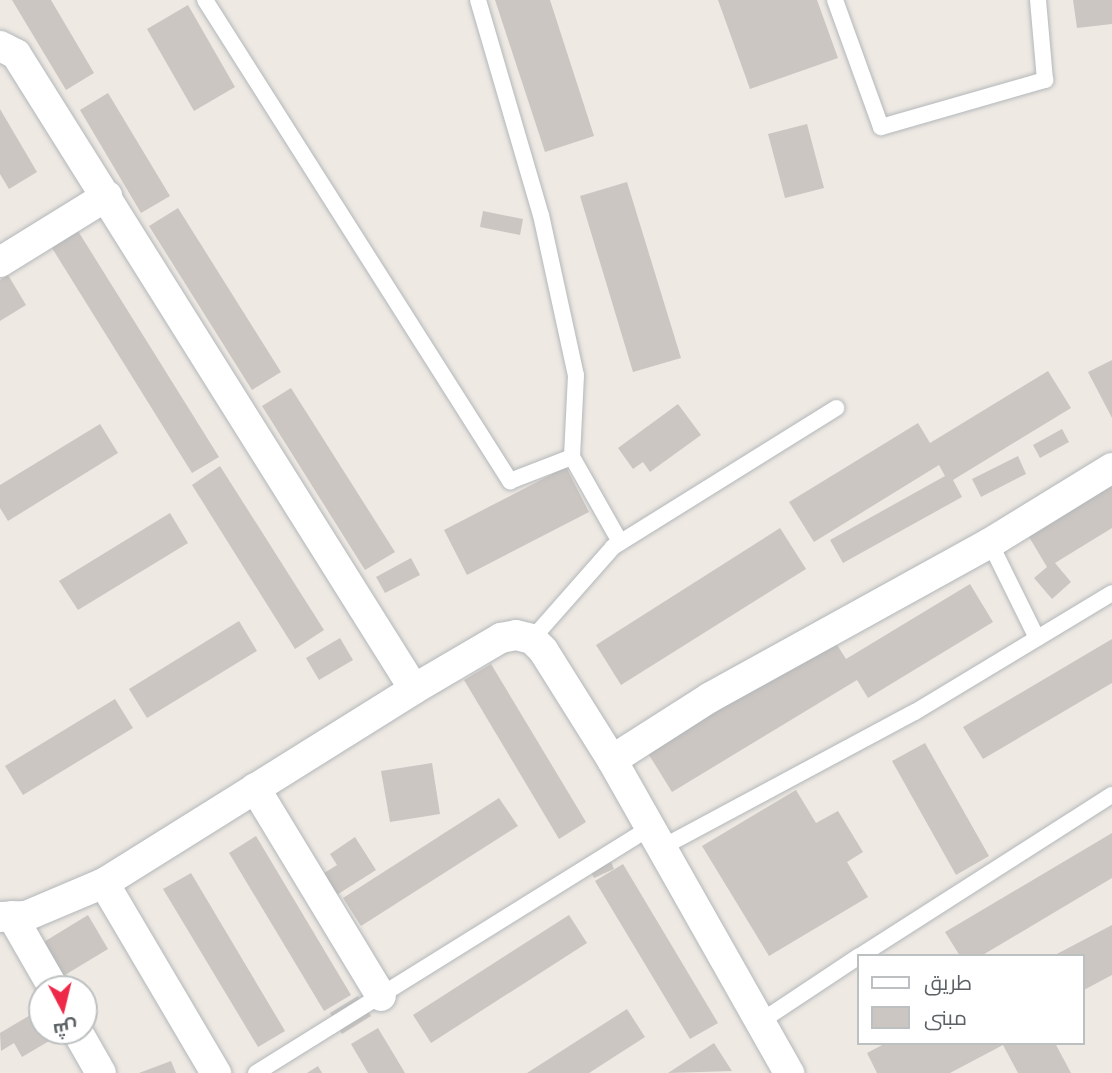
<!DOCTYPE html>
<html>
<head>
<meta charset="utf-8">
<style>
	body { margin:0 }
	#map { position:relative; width:1112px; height:1073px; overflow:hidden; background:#eee9e3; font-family:Roboto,Cairo,sans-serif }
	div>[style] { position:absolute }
	.building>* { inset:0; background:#cbc6c2 }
	.roads { filter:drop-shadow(0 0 2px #b3b7ba) drop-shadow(0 0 2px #b3b7ba) }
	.service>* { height:16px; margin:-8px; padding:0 8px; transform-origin:8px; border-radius:8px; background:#fff }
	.minor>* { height:30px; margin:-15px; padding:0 15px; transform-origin:15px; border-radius:15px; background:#fff }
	span { translate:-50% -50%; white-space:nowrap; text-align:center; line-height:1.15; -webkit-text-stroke:5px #fff; paint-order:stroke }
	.legend { position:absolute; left:857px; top:954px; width:228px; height:91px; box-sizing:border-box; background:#fff; border:2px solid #bdc0c1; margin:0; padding:9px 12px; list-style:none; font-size:21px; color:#5b6164 }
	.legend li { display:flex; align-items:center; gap:14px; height:35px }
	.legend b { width:35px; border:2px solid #bdc0c1 }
	.north { position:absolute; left:28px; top:975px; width:70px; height:70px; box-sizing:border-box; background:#fff; border:2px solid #bdc0c1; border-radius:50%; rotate:173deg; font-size:19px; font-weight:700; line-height:28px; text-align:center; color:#5b6164 }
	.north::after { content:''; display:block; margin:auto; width:24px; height:32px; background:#ee2848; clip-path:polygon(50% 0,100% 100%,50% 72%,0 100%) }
</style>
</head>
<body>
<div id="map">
	<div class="building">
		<div style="clip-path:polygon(12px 0,51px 0,94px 73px,66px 90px)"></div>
		<div style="clip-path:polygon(495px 0,550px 0,594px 136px,545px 152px)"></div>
		<div style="clip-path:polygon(718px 0,817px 0,838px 58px,750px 89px)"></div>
		<div style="clip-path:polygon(1073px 0,1112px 0,1112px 24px,1077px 28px)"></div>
		<div style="clip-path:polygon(188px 5px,235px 87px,194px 111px,147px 29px)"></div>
		<div style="clip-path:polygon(108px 93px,170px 196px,141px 213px,80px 110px)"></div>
		<div style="clip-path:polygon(0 109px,37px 172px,9px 189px,0 174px)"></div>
		<div style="clip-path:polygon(807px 124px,824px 188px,785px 198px,768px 134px)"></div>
		<div style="clip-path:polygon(627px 182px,681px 358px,633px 372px,580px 196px)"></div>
		<div style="clip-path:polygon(178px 208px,281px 372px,252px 390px,149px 226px)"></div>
		<div style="clip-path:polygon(483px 211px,523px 219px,520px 235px,480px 227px)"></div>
		<div style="clip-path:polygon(78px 231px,219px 457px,192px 473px,52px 248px)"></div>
		<div style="clip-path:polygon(8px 275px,26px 305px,0 321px,0 280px)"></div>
		<div style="clip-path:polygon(1112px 360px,1112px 418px,1088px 372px)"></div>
		<div style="clip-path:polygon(1048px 371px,1071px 408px,953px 480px,962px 497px,843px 563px,830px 540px,945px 476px,939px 465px,814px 542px,789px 502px,918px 423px,930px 443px)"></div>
		<div style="clip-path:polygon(291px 388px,395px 552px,365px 570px,262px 406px)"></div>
		<div style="clip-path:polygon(678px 404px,701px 435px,650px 472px,643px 462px,633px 469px,618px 448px)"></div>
		<div style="clip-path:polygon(100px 424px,118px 453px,8px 521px,0 508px,0 485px)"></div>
		<div style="clip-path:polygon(1062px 429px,1069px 442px,1040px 458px,1033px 445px)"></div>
		<div style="clip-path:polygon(1018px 456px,1026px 474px,981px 497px,972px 479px)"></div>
		<div style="clip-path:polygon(220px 466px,324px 630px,295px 649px,192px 485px)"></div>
		<div style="clip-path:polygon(566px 467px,589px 512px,467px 575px,444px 530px)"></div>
		<div style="clip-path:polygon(1112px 486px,1112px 528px,1055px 563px,1071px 582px,1052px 599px,1034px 578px,1047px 567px,1029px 537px)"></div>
		<div style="clip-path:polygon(170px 513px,188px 543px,78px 610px,59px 581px)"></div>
		<div style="clip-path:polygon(780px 528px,806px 569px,621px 685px,596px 645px)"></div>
		<div style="clip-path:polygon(411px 558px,420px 575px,385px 593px,376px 577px)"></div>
		<div style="clip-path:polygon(970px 584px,993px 622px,868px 698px,857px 680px,672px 792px,646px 750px,832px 637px,846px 659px)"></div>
		<div style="clip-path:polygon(239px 621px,257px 651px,147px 718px,129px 689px)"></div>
		<div style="clip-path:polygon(340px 638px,353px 660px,319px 680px,306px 658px)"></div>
		<div style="clip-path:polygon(1112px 639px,1112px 683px,983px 759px,963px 727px)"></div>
		<div style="clip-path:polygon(491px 664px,586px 822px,559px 839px,464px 680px)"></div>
		<div style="clip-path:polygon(115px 699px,133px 728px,23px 795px,5px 766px)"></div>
		<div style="clip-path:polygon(925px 743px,989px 856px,956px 875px,892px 761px)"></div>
		<div style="clip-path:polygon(432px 763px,440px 814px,390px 822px,381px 771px)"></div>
		<div style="clip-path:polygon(796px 790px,816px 823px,838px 811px,863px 852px,847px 862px,868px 897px,769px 956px,702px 846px)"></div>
		<div style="clip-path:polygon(499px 798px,518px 826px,361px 926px,343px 898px)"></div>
		<div style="clip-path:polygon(1112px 833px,1112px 878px,981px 956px,960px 956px,945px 932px)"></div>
		<div style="clip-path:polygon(256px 836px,351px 995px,324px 1011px,229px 853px)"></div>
		<div style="clip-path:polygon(355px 837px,376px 870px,335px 896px,321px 875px,337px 865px,330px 854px)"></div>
		<div style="clip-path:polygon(611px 862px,614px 869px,594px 878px,591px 872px)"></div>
		<div style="clip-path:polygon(623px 864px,718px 1023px,690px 1039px,595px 881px)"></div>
		<div style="clip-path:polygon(191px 873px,285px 1031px,258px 1047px,163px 889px)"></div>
		<div style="clip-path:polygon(88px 915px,108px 949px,55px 981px,34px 948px)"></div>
		<div style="clip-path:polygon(569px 915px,587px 943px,431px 1043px,413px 1015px)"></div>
		<div style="clip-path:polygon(1112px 925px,1112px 975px,1082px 991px,1082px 956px,1053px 956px)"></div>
		<div style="clip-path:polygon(358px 996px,371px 1016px,342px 1034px,330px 1013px)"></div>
		<div style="clip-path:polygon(42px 1008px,42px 1031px,66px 1031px,22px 1057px,14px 1043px,1px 1051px,0 1033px)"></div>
		<div style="clip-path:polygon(627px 1009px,645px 1037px,589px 1073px,527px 1073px)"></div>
		<div style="clip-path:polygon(378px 1028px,405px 1073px,368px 1073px,351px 1044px)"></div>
		<div style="clip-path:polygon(714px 1043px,732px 1071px,668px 1073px)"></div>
		<div style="clip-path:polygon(886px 1043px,1055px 1043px,1071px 1073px,1018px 1073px,1003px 1045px,950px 1073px,877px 1073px,867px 1053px)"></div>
		<div style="clip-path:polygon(171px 1061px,176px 1073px,139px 1073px)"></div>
		<div style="clip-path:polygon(318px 1066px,322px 1073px,307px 1073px)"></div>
	</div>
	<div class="roads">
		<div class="service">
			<div style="left:205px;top:0;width:570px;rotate:57.62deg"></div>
			<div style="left:510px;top:481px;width:66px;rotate:-21.2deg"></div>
			<div style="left:478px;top:0;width:224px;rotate:73.7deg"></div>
			<div style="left:541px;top:215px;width:164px;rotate:77.7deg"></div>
			<div style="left:576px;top:375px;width:82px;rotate:92.8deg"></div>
			<div style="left:572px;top:457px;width:98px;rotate:60.5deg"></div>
			<div style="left:835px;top:0;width:135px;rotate:70.1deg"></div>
			<div style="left:881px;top:127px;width:171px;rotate:-16deg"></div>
			<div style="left:1045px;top:80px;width:80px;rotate:-95deg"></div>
			<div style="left:990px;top:543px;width:106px;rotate:63.7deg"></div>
			<div style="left:532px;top:639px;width:123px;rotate:-48.6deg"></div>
			<div style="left:613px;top:547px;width:263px;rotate:-31.9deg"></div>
			<div style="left:661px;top:848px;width:288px;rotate:-28.2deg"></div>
			<div style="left:915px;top:712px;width:230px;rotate:-31.1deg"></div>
			<div style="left:860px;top:956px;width:299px;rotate:-32.6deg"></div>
			<div style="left:760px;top:1022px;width:118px;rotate:-33.6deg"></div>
			<div style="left:256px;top:1073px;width:463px;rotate:-31.9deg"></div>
		</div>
		<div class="minor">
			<div style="left:0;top:46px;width:18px;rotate:27deg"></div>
			<div style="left:16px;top:54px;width:749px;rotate:57.92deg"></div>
			<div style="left:0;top:262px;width:126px;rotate:-31.7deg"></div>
			<div style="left:612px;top:760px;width:115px;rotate:-32.6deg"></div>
			<div style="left:709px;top:698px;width:321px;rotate:-28.9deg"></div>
			<div style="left:990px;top:543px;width:143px;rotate:-31.6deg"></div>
			<div style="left:255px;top:788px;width:243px;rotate:58.8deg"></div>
			<div style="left:104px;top:883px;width:221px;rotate:59.5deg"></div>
			<div style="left:12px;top:916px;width:84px;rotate:60.1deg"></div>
			<div style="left:0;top:917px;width:26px;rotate:-2deg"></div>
			<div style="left:26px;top:916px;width:85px;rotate:-22.9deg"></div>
			<div style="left:104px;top:883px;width:366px;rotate:-32deg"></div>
			<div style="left:414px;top:689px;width:101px;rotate:-30.4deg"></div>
			<div style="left:501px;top:638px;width:15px;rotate:-11deg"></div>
			<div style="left:516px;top:635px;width:16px;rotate:14deg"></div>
			<div style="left:532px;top:639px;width:16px;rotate:45deg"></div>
			<div style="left:543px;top:650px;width:130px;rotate:57.9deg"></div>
			<div style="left:612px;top:760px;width:360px;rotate:60.5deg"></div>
			<div style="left:77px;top:1031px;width:48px;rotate:60.3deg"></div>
		</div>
	</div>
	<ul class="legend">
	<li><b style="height:9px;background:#fff"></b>طريق</li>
	<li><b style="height:19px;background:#cbc6c2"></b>مبنى</li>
	</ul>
	<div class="north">ش</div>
</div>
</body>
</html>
